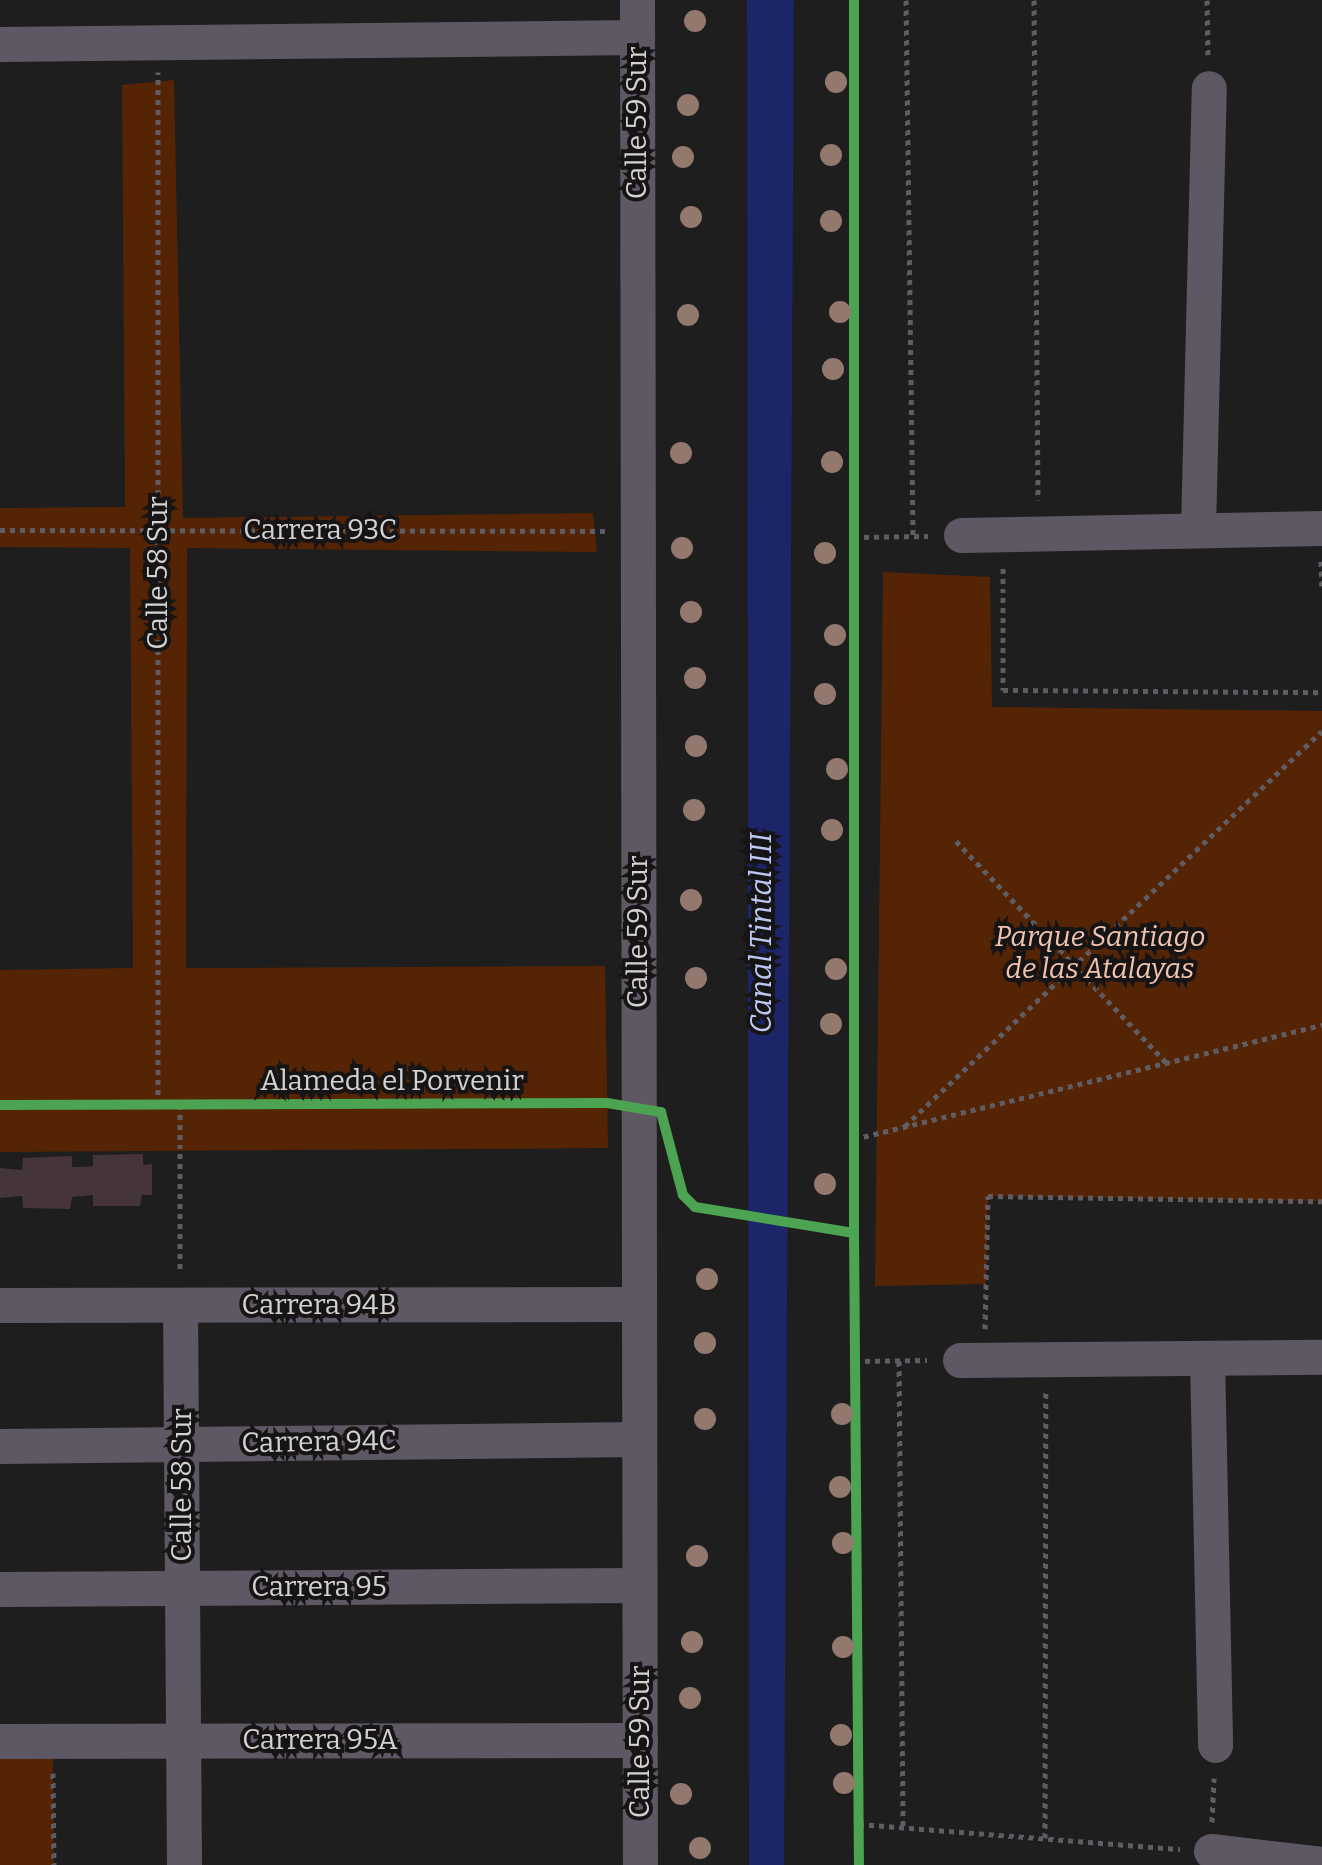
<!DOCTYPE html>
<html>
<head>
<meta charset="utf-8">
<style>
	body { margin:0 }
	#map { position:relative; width:1322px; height:1865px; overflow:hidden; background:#1e1e1e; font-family:Bitter,serif }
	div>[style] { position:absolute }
	.green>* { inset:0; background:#552404 }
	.water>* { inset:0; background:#1b2568 }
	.building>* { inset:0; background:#453438 }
	.path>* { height:5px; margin-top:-2.5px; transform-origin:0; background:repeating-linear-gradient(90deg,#5f5c64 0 5px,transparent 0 10px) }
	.street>* { height:35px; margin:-17.5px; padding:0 17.5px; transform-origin:17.5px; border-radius:17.5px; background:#5e5865 }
	.cycleway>* { height:10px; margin:-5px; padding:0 5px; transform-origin:5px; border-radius:5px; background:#4ca352 }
	.trees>* { width:22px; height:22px; margin:-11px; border-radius:50%; background:#93796d }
	span { translate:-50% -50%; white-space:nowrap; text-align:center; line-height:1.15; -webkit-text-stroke:8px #161415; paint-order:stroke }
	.street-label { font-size:28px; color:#d3d1d2 }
	.park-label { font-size:28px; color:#f3c4ad; font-style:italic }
	.water-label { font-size:30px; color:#bac8f3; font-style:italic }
</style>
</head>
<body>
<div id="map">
	<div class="green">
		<div style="clip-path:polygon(174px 80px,183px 518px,593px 513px,597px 552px,187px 548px,186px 968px,605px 966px,608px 1148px,0 1152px,0 970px,133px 968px,130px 548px,0 547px,0 508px,125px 507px,122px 85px)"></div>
		<div style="clip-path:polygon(883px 572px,990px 577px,992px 707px,1322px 711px,1322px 1201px,988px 1196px,986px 1284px,875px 1286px)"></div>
		<div style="clip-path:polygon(0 1758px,53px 1759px,54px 1865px,0 1865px)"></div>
	</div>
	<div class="water">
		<div style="clip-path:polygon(747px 0,794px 0,784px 1865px,749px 1865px)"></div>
	</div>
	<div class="building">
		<div style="clip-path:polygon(143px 1154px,143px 1165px,152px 1164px,152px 1195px,142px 1195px,140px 1206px,93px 1206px,93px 1195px,72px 1197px,70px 1209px,23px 1208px,22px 1196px,0 1198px,0 1168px,22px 1170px,23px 1158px,72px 1156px,72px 1167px,83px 1167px,93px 1166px,93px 1155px)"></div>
	</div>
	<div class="path">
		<div style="left:906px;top:0;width:536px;rotate:89.25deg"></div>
		<div style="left:1034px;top:0;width:500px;rotate:89.54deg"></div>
		<div style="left:1207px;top:0;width:55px;rotate:89deg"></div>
		<div style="left:0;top:530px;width:607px;rotate:0.09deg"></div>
		<div style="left:854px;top:537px;width:74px;rotate:-0.8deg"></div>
		<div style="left:1321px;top:561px;width:27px;rotate:88deg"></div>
		<div style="left:1003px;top:568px;width:122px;rotate:90deg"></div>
		<div style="left:1003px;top:690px;width:319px;rotate:0.4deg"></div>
		<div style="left:956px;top:841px;width:306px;rotate:46.5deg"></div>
		<div style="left:158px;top:1104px;width:1032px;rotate:-90deg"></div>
		<div style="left:180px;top:1104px;width:168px;rotate:90deg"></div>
		<div style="left:905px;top:1126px;width:574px;rotate:-43.45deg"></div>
		<div style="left:854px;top:1139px;width:482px;rotate:-13.7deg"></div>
		<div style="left:985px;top:1329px;width:133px;rotate:-88.7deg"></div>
		<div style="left:988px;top:1196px;width:334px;rotate:0.9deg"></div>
		<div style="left:855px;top:1361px;width:72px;rotate:-0.8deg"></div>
		<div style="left:899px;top:1361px;width:466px;rotate:89.5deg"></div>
		<div style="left:53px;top:1773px;width:92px;rotate:89.4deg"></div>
		<div style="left:1212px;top:1822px;width:44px;rotate:-87.4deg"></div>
		<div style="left:859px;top:1824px;width:322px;rotate:4.5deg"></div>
		<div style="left:1045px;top:1838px;width:446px;rotate:-89.9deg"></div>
	</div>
	<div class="street">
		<div style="left:637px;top:0;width:1865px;rotate:89.91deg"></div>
		<div style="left:0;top:44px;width:637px;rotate:-0.63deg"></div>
		<div style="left:1198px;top:530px;width:442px;rotate:-88.6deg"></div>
		<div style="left:961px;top:535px;width:361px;rotate:-1.1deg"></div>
		<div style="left:0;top:1305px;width:637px;rotate:-0.09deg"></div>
		<div style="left:180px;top:1305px;width:560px;rotate:89.59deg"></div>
		<div style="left:1207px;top:1358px;width:387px;rotate:88.8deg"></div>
		<div style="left:960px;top:1360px;width:362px;rotate:-0.5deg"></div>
		<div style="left:0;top:1446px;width:638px;rotate:-0.63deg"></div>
		<div style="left:0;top:1589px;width:638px;rotate:-0.36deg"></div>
		<div style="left:0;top:1741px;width:640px;rotate:-0.09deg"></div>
		<div style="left:1211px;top:1851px;width:112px;rotate:6.7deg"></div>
	</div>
	<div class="cycleway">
		<div style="left:854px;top:0;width:1233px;rotate:90deg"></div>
		<div style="left:0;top:1105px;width:607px;rotate:-0.19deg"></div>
		<div style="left:607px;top:1103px;width:55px;rotate:9.5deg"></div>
		<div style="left:661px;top:1112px;width:86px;rotate:75.2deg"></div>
		<div style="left:683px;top:1195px;width:17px;rotate:45deg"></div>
		<div style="left:695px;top:1207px;width:161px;rotate:9.3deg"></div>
		<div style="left:854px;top:1233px;width:632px;rotate:89.55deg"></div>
	</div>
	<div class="trees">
		<div style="left:695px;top:21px"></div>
		<div style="left:836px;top:82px"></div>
		<div style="left:688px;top:105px"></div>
		<div style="left:831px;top:155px"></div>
		<div style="left:683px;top:157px"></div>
		<div style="left:691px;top:217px"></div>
		<div style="left:831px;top:221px"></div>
		<div style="left:840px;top:312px"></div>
		<div style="left:688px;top:315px"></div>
		<div style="left:833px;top:369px"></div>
		<div style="left:681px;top:453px"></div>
		<div style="left:832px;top:462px"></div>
		<div style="left:682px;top:548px"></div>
		<div style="left:825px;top:553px"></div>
		<div style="left:691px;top:612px"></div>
		<div style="left:835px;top:635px"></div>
		<div style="left:695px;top:678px"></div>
		<div style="left:825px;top:694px"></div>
		<div style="left:696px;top:746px"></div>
		<div style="left:837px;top:769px"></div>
		<div style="left:694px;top:810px"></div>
		<div style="left:832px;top:830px"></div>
		<div style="left:691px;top:900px"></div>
		<div style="left:836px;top:969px"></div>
		<div style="left:696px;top:978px"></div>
		<div style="left:831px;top:1024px"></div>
		<div style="left:825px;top:1184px"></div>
		<div style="left:707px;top:1279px"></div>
		<div style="left:705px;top:1343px"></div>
		<div style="left:842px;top:1414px"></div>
		<div style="left:705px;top:1419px"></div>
		<div style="left:840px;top:1487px"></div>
		<div style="left:843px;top:1543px"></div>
		<div style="left:697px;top:1556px"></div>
		<div style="left:692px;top:1642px"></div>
		<div style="left:843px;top:1647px"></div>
		<div style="left:690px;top:1698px"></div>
		<div style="left:841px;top:1735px"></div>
		<div style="left:844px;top:1783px"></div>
		<div style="left:681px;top:1794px"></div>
		<div style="left:700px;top:1848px"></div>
	</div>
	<div class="street-label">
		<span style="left:637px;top:123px;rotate:-90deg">Calle 59 Sur</span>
		<span style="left:320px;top:530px">Carrera 93C</span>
		<span style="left:158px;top:573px;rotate:-90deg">Calle 58 Sur</span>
		<span style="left:638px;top:932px;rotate:-90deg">Calle 59 Sur</span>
		<span style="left:392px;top:1081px">Alameda el Porvenir</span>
		<span style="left:319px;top:1305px">Carrera 94B</span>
		<span style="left:319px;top:1442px;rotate:-1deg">Carrera 94C</span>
		<span style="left:182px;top:1485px;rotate:-90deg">Calle 58 Sur</span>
		<span style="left:319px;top:1587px">Carrera 95</span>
		<span style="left:320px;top:1740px">Carrera 95A</span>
		<span style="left:640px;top:1742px;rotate:-90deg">Calle 59 Sur</span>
	</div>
	<div class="park-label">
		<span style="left:1100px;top:953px">Parque Santiago<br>de las Atalayas</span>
	</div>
	<div class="water-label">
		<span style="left:761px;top:933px;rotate:-90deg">Canal Tintal III</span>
	</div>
</div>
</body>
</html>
